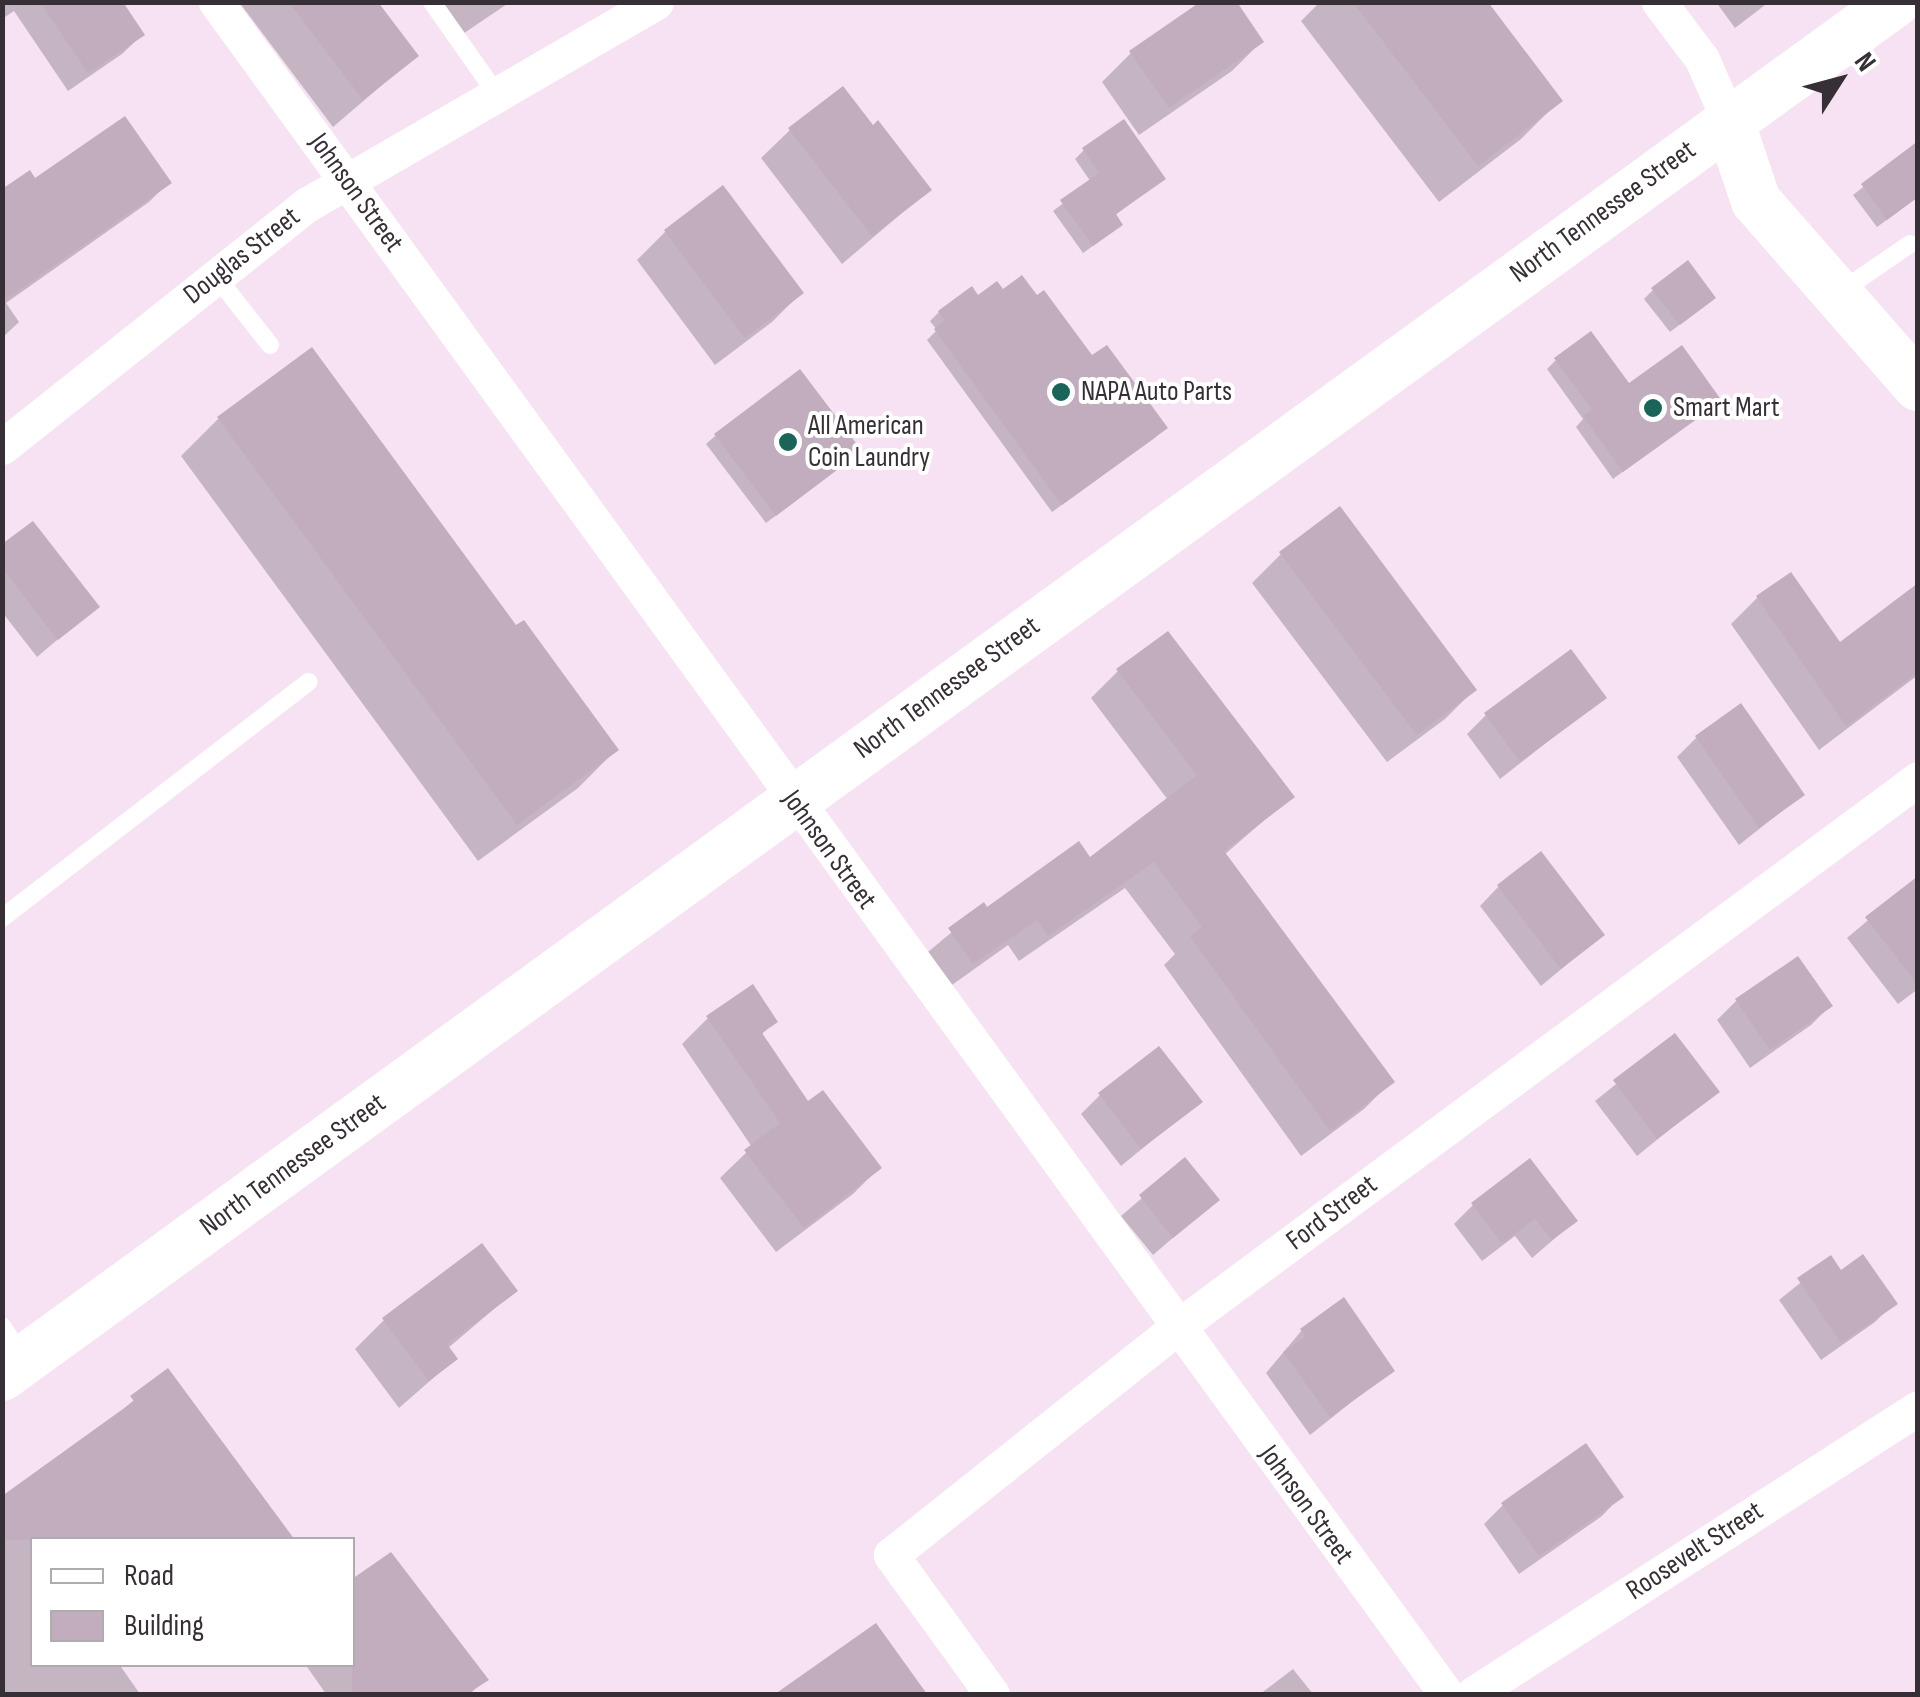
<!DOCTYPE html>
<html>
<head>
<meta charset="utf-8">
<style>
	body { margin:0 }
	#map { position:relative; width:1920px; height:1697px; overflow:hidden; background:#f7e2f3; font-family:"Sofia Sans Condensed",sans-serif }
	div>[style] { position:absolute }
	.shadow>* { inset:0; background:#0003 }
	.building>* { inset:0; background:#c1adbd }
	.lane>* { height:18px; margin:-9px; padding:0 9px; transform-origin:9px; border-radius:9px; background:#fff }
	.street>* { height:35px; margin:-17.5px; padding:0 17.5px; transform-origin:17.5px; border-radius:17.5px; background:#fff }
	.secondary>* { height:50px; margin:-25px; padding:0 25px; transform-origin:25px; border-radius:25px; background:#fff }
	.dots>* { width:28px; height:28px; translate:-50% -50%; box-sizing:border-box; border:5px solid #fff; border-radius:50% }
	span { translate:-50% -50%; white-space:nowrap; text-align:center; line-height:1.15; -webkit-text-stroke:8px #fff; paint-order:stroke }
	.street-label { font-size:28px; color:#372f36 }
	.poi-label { font-size:28px; color:#372f36 }
	.left { translate:0 -50%; text-align:left }
	.frame { position:absolute; inset:0; border:5px solid #372f36; pointer-events:none }
	.legend { position:absolute; left:30px; top:1537px; width:325px; height:130px; box-sizing:border-box; background:#fff; border:2px solid #afacaf; margin:0; padding:12px 18px; list-style:none; font-size:30px; color:#372f36 }
	.legend li { display:flex; align-items:center; gap:20px; height:50px }
	.legend b { width:50px; border:2px solid #afacaf }
	.north { position:absolute; left:1790px; top:30px; width:100px; height:100px; -webkit-text-stroke:8px #fff; paint-order:stroke; rotate:54deg; font-size:28px; font-weight:700; line-height:40px; text-align:center; color:#372f36 }
	.north::after { content:''; display:block; margin:auto; width:35px; height:45px; background:#372f36; clip-path:polygon(50% 0,100% 100%,50% 72%,0 100%) }
</style>
</head>
<body>
<div id="map">
	<div class="shadow">
		<div style="clip-path:polygon(2px 2px,120px 2px,142px 35px,122px 54px,68px 91px,14px 11px,2px 19px)"></div>
		<div style="clip-path:polygon(239px 2px,375px 2px,416px 56px,333px 127px)"></div>
		<div style="clip-path:polygon(424px 2px,510px 2px,451px 42px)"></div>
		<div style="clip-path:polygon(1320px 2px,1484px 2px,1559px 101px,1521px 139px,1439px 202px,1301px 21px)"></div>
		<div style="clip-path:polygon(1716px 2px,1769px 2px,1735px 28px)"></div>
		<div style="clip-path:polygon(1261px 42px,1232px 71px,1139px 135px,1102px 82px,1131px 53px)"></div>
		<div style="clip-path:polygon(790px 130px,929px 190px,842px 264px,761px 158px)"></div>
		<div style="clip-path:polygon(1918px 144px,1918px 197px,1877px 227px,1853px 195px)"></div>
		<div style="clip-path:polygon(1084px 150px,1163px 179px,1114px 216px,1111px 233px,1083px 253px,1053px 211px,1091px 182px,1075px 159px)"></div>
		<div style="clip-path:polygon(35px 182px,168px 183px,149px 202px,6px 303px,19px 322px,2px 338px,2px 192px)"></div>
		<div style="clip-path:polygon(666px 231px,801px 293px,772px 322px,715px 365px,637px 260px)"></div>
		<div style="clip-path:polygon(1653px 290px,1704px 306px,1670px 332px,1644px 299px)"></div>
		<div style="clip-path:polygon(978px 298px,1092px 359px,1156px 437px,1052px 512px,927px 340px,937px 330px,930px 321px,939px 312px)"></div>
		<div style="clip-path:polygon(1556px 360px,1628px 386px,1719px 401px,1613px 479px,1576px 427px,1583px 419px,1547px 369px)"></div>
		<div style="clip-path:polygon(218px 419px,516px 629px,616px 750px,578px 788px,478px 861px,181px 456px)"></div>
		<div style="clip-path:polygon(715px 436px,850px 460px,766px 523px,706px 444px)"></div>
		<div style="clip-path:polygon(2px 547px,96px 607px,37px 657px,2px 612px)"></div>
		<div style="clip-path:polygon(1281px 554px,1474px 690px,1445px 719px,1387px 762px,1252px 583px)"></div>
		<div style="clip-path:polygon(1918px 589px,1918px 675px,1819px 750px,1731px 624px,1757px 598px,1839px 645px)"></div>
		<div style="clip-path:polygon(1118px 671px,1291px 797px,1224px 855px,1391px 1082px,1364px 1109px,1301px 1156px,1164px 965px,1175px 954px,1125px 888px,1019px 961px,1008px 945px,945px 990px,922px 957px,983px 906px,986px 910px,1089px 861px,1168px 800px,1091px 698px)"></div>
		<div style="clip-path:polygon(1603px 698px,1500px 779px,1467px 734px,1486px 715px)"></div>
		<div style="clip-path:polygon(1696px 738px,1802px 795px,1739px 845px,1677px 757px)"></div>
		<div style="clip-path:polygon(1918px 878px,1918px 989px,1898px 1004px,1847px 938px)"></div>
		<div style="clip-path:polygon(1499px 886px,1602px 935px,1541px 986px,1480px 906px)"></div>
		<div style="clip-path:polygon(1798px 959px,1830px 1006px,1811px 1025px,1750px 1068px,1717px 1020px,1736px 1001px)"></div>
		<div style="clip-path:polygon(708px 1018px,775px 1021px,761px 1035px,808px 1105px,879px 1168px,853px 1194px,776px 1252px,720px 1178px,752px 1147px,682px 1044px)"></div>
		<div style="clip-path:polygon(1675px 1037px,1716px 1092px,1637px 1156px,1595px 1101px)"></div>
		<div style="clip-path:polygon(1100px 1095px,1199px 1102px,1121px 1166px,1081px 1114px)"></div>
		<div style="clip-path:polygon(1185px 1161px,1217px 1200px,1153px 1255px,1121px 1216px)"></div>
		<div style="clip-path:polygon(1473px 1205px,1575px 1221px,1532px 1258px,1515px 1236px,1482px 1261px,1454px 1224px)"></div>
		<div style="clip-path:polygon(1830px 1259px,1840px 1273px,1894px 1303px,1875px 1322px,1821px 1360px,1779px 1300px)"></div>
		<div style="clip-path:polygon(515px 1291px,447px 1349px,455px 1359px,399px 1408px,355px 1349px,384px 1320px)"></div>
		<div style="clip-path:polygon(1302px 1330px,1392px 1370px,1310px 1435px,1266px 1373px)"></div>
		<div style="clip-path:polygon(167px 1372px,32px 1540px,32px 1664px,119px 1664px,140px 1694px,2px 1694px,2px 1497px,107px 1423px)"></div>
		<div style="clip-path:polygon(1621px 1496px,1602px 1516px,1519px 1574px,1484px 1524px,1503px 1505px)"></div>
		<div style="clip-path:polygon(875px 1626px,924px 1694px,779px 1694px)"></div>
		<div style="clip-path:polygon(305px 1664px,352px 1664px,485px 1679px,470px 1694px,326px 1694px)"></div>
		<div style="clip-path:polygon(1293px 1669px,1313px 1694px,1260px 1694px)"></div>
	</div>
	<div class="building">
		<div style="clip-path:polygon(40px 2px,123px 2px,145px 35px,88px 73px)"></div>
		<div style="clip-path:polygon(289px 2px,378px 2px,419px 56px,363px 100px)"></div>
		<div style="clip-path:polygon(1200px 2px,1237px 2px,1264px 42px,1169px 108px,1129px 51px)"></div>
		<div style="clip-path:polygon(1353px 2px,1488px 2px,1563px 101px,1478px 166px)"></div>
		<div style="clip-path:polygon(843px 86px,873px 125px,878px 120px,932px 190px,872px 236px,788px 128px)"></div>
		<div style="clip-path:polygon(125px 116px,172px 183px,2px 302px,2px 189px,30px 170px,35px 178px)"></div>
		<div style="clip-path:polygon(1124px 119px,1166px 179px,1116px 214px,1123px 225px,1093px 246px,1060px 200px,1099px 173px,1082px 148px)"></div>
		<div style="clip-path:polygon(1918px 141px,1918px 197px,1887px 220px,1861px 184px)"></div>
		<div style="clip-path:polygon(723px 185px,804px 293px,745px 338px,664px 230px)"></div>
		<div style="clip-path:polygon(1688px 260px,1716px 298px,1680px 325px,1651px 288px)"></div>
		<div style="clip-path:polygon(1022px 275px,1037px 295px,1044px 290px,1092px 355px,1107px 345px,1168px 428px,1062px 505px,934px 329px,945px 321px,938px 311px,972px 286px,978px 295px,997px 281px,1003px 289px)"></div>
		<div style="clip-path:polygon(1591px 331px,1629px 383px,1682px 345px,1722px 401px,1623px 472px,1583px 416px,1592px 410px,1554px 358px)"></div>
		<div style="clip-path:polygon(312px 347px,516px 625px,524px 620px,619px 750px,517px 825px,217px 417px)"></div>
		<div style="clip-path:polygon(800px 369px,862px 451px,776px 516px,714px 434px)"></div>
		<div style="clip-path:polygon(1340px 506px,1477px 690px,1417px 735px,1279px 552px)"></div>
		<div style="clip-path:polygon(33px 521px,100px 607px,58px 640px,2px 568px,2px 544px)"></div>
		<div style="clip-path:polygon(1791px 572px,1840px 642px,1918px 583px,1918px 672px,1846px 726px,1756px 596px)"></div>
		<div style="clip-path:polygon(1168px 631px,1295px 797px,1224px 851px,1395px 1082px,1330px 1131px,1190px 936px,1202px 927px,1154px 862px,1048px 936px,1037px 920px,973px 964px,948px 928px,984px 902px,987px 907px,1079px 841px,1090px 857px,1197px 775px,1116px 669px)"></div>
		<div style="clip-path:polygon(1571px 649px,1607px 698px,1520px 762px,1484px 713px)"></div>
		<div style="clip-path:polygon(1741px 703px,1805px 795px,1759px 828px,1695px 736px)"></div>
		<div style="clip-path:polygon(1541px 851px,1605px 935px,1561px 969px,1497px 885px)"></div>
		<div style="clip-path:polygon(1918px 876px,1918px 985px,1865px 917px)"></div>
		<div style="clip-path:polygon(1798px 956px,1833px 1006px,1770px 1050px,1735px 999px)"></div>
		<div style="clip-path:polygon(753px 984px,778px 1022px,762px 1033px,808px 1101px,823px 1090px,882px 1168px,804px 1228px,744px 1150px,780px 1123px,706px 1016px)"></div>
		<div style="clip-path:polygon(1675px 1033px,1720px 1092px,1657px 1139px,1613px 1080px)"></div>
		<div style="clip-path:polygon(1159px 1046px,1203px 1102px,1141px 1149px,1098px 1093px)"></div>
		<div style="clip-path:polygon(1185px 1157px,1220px 1200px,1173px 1238px,1139px 1195px)"></div>
		<div style="clip-path:polygon(1530px 1158px,1578px 1221px,1552px 1240px,1535px 1219px,1502px 1243px,1471px 1203px)"></div>
		<div style="clip-path:polygon(482px 1243px,518px 1291px,447px 1344px,458px 1359px,429px 1381px,382px 1318px)"></div>
		<div style="clip-path:polygon(1863px 1254px,1898px 1304px,1841px 1343px,1797px 1278px,1831px 1255px,1841px 1270px)"></div>
		<div style="clip-path:polygon(1344px 1297px,1395px 1371px,1330px 1417px,1283px 1352px,1306px 1336px,1300px 1329px)"></div>
		<div style="clip-path:polygon(168px 1368px,295px 1540px,2px 1540px,2px 1496px,134px 1401px,130px 1396px)"></div>
		<div style="clip-path:polygon(1586px 1443px,1624px 1497px,1539px 1556px,1501px 1503px)"></div>
		<div style="clip-path:polygon(391px 1552px,489px 1680px,467px 1694px,352px 1694px,352px 1579px)"></div>
		<div style="clip-path:polygon(876px 1623px,927px 1694px,775px 1694px)"></div>
	</div>
	<div class="lane">
		<div style="left:432px;top:2px;width:115px;rotate:54.9deg"></div>
		<div style="left:215px;top:275px;width:89px;rotate:51.8deg"></div>
		<div style="left:1840px;top:292px;width:85px;rotate:-34.4deg"></div>
		<div style="left:2px;top:918px;width:387px;rotate:-37.6deg"></div>
		<div style="left:2px;top:1326px;width:40px;rotate:56deg"></div>
	</div>
	<div class="street">
		<div style="left:216px;top:2px;width:2092px;rotate:53.98deg"></div>
		<div style="left:1659px;top:2px;width:71px;rotate:53deg"></div>
		<div style="left:1702px;top:59px;width:68px;rotate:66.5deg"></div>
		<div style="left:2px;top:447px;width:391px;rotate:-38.5deg"></div>
		<div style="left:308px;top:204px;width:402px;rotate:-30.1deg"></div>
		<div style="left:992px;top:1694px;width:172px;rotate:-126deg"></div>
		<div style="left:891px;top:1555px;width:364px;rotate:-38.5deg"></div>
		<div style="left:1176px;top:1328px;width:923px;rotate:-36.5deg"></div>
		<div style="left:1473px;top:1694px;width:529px;rotate:-32.73deg"></div>
	</div>
	<div class="secondary">
		<div style="left:1729px;top:121px;width:84px;rotate:71.4deg"></div>
		<div style="left:1756px;top:201px;width:246px;rotate:48.8deg"></div>
		<div style="left:2px;top:1376px;width:2339px;rotate:-35.97deg"></div>
	</div>
	<div class="dots">
		<div style="left:1061px;top:392px;background:#1b6459"></div>
		<div style="left:1653px;top:408px;background:#1b6459"></div>
		<div style="left:788px;top:442px;background:#1b6459"></div>
	</div>
	<div class="street-label">
		<span style="left:356px;top:193px;rotate:54deg">Johnson Street</span>
		<span style="left:1603px;top:212px;rotate:-36deg">North Tennessee Street</span>
		<span style="left:242px;top:256px;rotate:-38deg">Douglas Street</span>
		<span style="left:947px;top:688px;rotate:-36deg">North Tennessee Street</span>
		<span style="left:829px;top:850px;rotate:54deg">Johnson Street</span>
		<span style="left:293px;top:1165px;rotate:-36deg">North Tennessee Street</span>
		<span style="left:1332px;top:1213px;rotate:-37deg">Ford Street</span>
		<span style="left:1306px;top:1505px;rotate:54deg">Johnson Street</span>
		<span style="left:1695px;top:1551px;rotate:-33deg">Roosevelt Street</span>
	</div>
	<div class="poi-label">
		<span class="left" style="left:1081px;top:392px">NAPA Auto Parts</span>
		<span class="left" style="left:1673px;top:408px">Smart Mart</span>
		<span class="left" style="left:808px;top:442px">All American<br>Coin Laundry</span>
	</div>
	<div class="frame"></div>
	<ul class="legend">
	<li><b style="height:12px;background:#fff"></b>Road</li>
	<li><b style="height:28px;background:#c1adbd"></b>Building</li>
	</ul>
	<div class="north">N</div>
</div>
</body>
</html>
